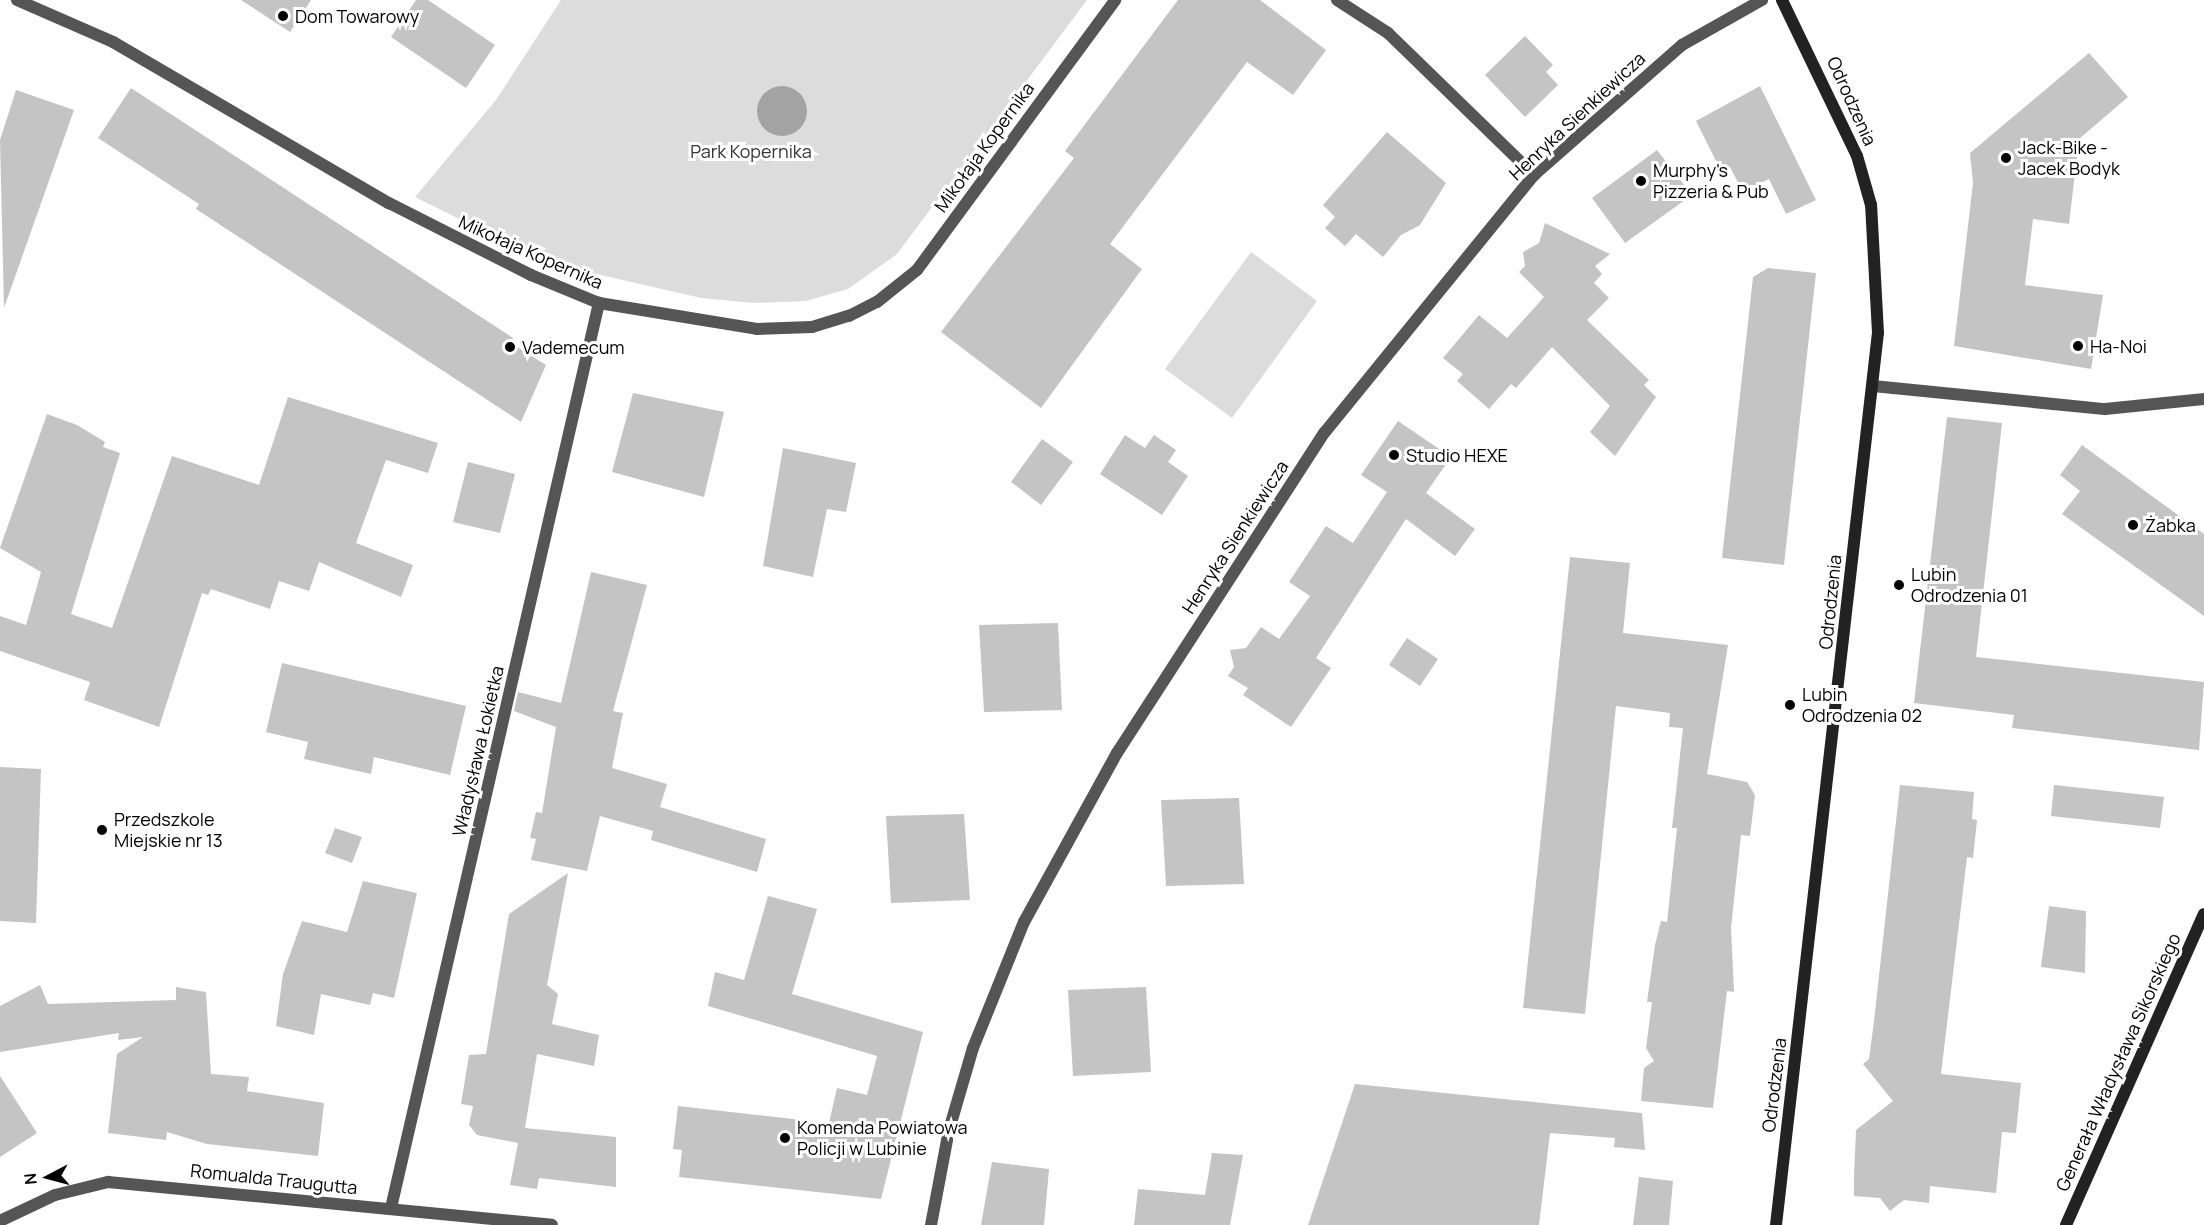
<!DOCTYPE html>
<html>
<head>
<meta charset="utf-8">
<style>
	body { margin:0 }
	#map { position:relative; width:2204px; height:1225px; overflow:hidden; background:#fff; font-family:Manrope,sans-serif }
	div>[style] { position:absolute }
	.green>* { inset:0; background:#dcdcdc }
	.water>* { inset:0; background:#a3a3a3 }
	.round { border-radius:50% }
	.building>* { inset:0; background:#c4c4c4 }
	.street>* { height:12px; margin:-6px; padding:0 6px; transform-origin:6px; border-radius:6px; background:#555 }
	.secondary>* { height:12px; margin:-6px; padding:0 6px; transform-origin:6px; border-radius:6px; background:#222 }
	.dots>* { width:16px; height:16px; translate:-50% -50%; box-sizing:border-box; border:3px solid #fff; border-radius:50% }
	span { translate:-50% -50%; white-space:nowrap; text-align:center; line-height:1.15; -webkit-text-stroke:6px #fff; paint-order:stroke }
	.poi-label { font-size:18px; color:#000 }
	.left { translate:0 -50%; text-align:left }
	.street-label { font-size:18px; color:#000 }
	.park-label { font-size:18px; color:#333 }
	.north { position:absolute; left:18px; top:1147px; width:60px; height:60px; -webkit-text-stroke:4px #fff; paint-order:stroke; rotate:264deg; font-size:16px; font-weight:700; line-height:24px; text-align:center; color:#000 }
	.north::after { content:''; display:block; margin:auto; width:21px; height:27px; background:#000; clip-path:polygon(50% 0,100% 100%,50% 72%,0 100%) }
</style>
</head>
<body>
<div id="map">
	<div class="green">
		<div style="clip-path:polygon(561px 0,1087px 0,897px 254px,848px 289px,806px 301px,754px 303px,701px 298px,588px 272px,522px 250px,415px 197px,496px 100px)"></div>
		<div style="clip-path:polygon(1251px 252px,1317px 301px,1232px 418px,1165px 369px)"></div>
	</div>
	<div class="water">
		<div class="round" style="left:757px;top:86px;width:50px;height:50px"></div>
	</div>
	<div class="building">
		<div style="clip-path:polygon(241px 0,311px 0,290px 32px)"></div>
		<div style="clip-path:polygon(416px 0,428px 0,495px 45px,466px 88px,391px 37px)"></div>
		<div style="clip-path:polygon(1178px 0,1260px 0,1326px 50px,1293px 95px,1247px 62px,1110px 244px,1142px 269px,1041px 408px,941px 332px,1074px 158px,1065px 151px)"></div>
		<div style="clip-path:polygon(1525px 36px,1553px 65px,1546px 72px,1558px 85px,1525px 117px,1485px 75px)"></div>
		<div style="clip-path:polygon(2089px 53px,2128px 97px,2079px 139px,2069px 224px,2033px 219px,2025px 285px,2103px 295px,2091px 369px,1954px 346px,1973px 183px,1970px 153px)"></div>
		<div style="clip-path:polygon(1760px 86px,1816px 200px,1786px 214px,1769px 179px,1743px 192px,1730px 167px,1722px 173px,1696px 121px)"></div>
		<div style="clip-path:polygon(131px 88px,513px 338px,511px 343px,546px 365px,521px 422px,196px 209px,199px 204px,98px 138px)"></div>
		<div style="clip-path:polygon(16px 90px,74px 110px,4px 308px,0 140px)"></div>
		<div style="clip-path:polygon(1387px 132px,1446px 183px,1420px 225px,1401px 235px,1383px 257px,1356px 234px,1345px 246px,1325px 228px,1335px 217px,1323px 205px)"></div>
		<div style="clip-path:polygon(1657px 150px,1692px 195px,1625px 243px,1592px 198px)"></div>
		<div style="clip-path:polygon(1545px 223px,1610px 254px,1595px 266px,1602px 274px,1594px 283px,1609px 298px,1587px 320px,1649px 380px,1644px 385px,1656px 397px,1615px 456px,1590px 432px,1610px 406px,1552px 347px,1516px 388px,1511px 384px,1489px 409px,1457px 381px,1463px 374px,1443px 358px,1479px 315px,1507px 338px,1544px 297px,1519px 272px,1525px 266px,1523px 252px,1539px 243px)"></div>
		<div style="clip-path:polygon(1768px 268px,1816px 273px,1784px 565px,1722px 558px,1753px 277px)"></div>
		<div style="clip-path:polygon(633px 393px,724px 412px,704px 497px,612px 472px)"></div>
		<div style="clip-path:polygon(288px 397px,438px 443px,428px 473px,386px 460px,356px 543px,413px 565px,401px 597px,319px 562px,309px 591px,279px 581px,270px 609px,211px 589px,208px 595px,202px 593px,159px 727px,84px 700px,90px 682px,0 651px,0 616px,26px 625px,41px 572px,0 548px,47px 414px,77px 425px,105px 442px,103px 447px,120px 453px,71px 614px,112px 628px,172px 456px,259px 485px)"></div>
		<div style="clip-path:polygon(1947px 417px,2002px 423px,1976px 657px,2204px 682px,2199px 750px,2012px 728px,2014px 715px,1914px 703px)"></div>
		<div style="clip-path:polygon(1398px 421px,1451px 457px,1426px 493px,1475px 529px,1455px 556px,1406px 519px,1316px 658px,1331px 668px,1291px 727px,1243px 695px,1248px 688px,1228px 676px,1234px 667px,1230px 650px,1246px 648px,1261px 627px,1279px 639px,1310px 596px,1289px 582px,1326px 526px,1353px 543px,1387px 492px,1361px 475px)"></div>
		<div style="clip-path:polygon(1125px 435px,1145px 448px,1154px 435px,1176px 450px,1168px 462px,1188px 476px,1162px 515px,1100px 474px)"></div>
		<div style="clip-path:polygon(1042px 439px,1073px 462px,1041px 505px,1011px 482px)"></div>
		<div style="clip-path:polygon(2082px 445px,2204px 534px,2204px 616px,2062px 514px,2080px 491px,2060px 475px)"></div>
		<div style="clip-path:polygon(783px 448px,856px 463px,846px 512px,827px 509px,813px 577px,763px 566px)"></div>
		<div style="clip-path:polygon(468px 462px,515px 474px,500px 533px,453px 522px)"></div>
		<div style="clip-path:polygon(1570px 557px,1630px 563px,1623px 633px,1728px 645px,1707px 774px,1747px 782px,1755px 795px,1750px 836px,1741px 835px,1731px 928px,1734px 992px,1727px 991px,1713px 1108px,1641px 1101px,1644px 1068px,1654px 1061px,1646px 1048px,1652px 1002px,1647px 1002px,1655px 945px,1661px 921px,1667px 922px,1677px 828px,1672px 828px,1683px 728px,1669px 727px,1670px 713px,1616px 706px,1585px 1014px,1523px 1008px)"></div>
		<div style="clip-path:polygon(591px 572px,647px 585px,613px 711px,623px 713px,612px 768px,667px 784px,660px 807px,766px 839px,757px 872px,651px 840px,653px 831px,600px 816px,587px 871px,531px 860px,536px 839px,530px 838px,536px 812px,542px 813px,556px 727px,514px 711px,518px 692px,561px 703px)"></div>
		<div style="clip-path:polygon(1058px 623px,1062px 710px,984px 712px,979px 625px)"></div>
		<div style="clip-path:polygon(1407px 638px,1438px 659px,1420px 686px,1389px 665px)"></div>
		<div style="clip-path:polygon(282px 663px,466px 706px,450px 775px,374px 757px,371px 774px,304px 759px,308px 742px,266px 732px)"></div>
		<div style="clip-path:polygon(0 767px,41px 769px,36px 923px,0 921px)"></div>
		<div style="clip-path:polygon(1900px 785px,1974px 792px,1972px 819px,1977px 820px,1973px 858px,1967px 857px,1941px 1074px,2021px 1083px,2016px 1133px,2002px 1132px,1996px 1193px,1930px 1186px,1929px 1203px,1904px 1200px,1890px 1211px,1880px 1198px,1854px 1196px,1854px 1176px,1856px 1130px,1893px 1101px,1863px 1064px,1869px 1059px,1874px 1021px)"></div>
		<div style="clip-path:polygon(2054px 785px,2164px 797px,2160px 828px,2051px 816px)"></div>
		<div style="clip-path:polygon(1239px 798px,1244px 884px,1166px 886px,1161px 800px)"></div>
		<div style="clip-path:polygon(964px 814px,970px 900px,891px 903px,886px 816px)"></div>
		<div style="clip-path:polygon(335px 828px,362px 837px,352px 863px,325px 853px)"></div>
		<div style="clip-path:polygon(568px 873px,547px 985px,558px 994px,552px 1024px,599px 1035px,594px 1066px,537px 1054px,525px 1128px,616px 1137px,616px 1187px,539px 1178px,537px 1189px,510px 1185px,518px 1143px,477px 1135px,469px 1125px,473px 1106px,461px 1104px,469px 1055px,486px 1054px,509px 914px)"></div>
		<div style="clip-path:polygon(363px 881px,417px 893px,394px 998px,373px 993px,370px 1005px,321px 994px,314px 1035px,276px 1026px,283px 974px,302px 921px,347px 932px)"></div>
		<div style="clip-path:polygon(768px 896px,817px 909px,792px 994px,923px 1032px,881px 1199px,679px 1177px,682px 1150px,673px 1149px,678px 1106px,829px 1123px,837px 1088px,867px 1095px,877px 1056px,708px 1006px,715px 972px,744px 980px)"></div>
		<div style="clip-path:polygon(2049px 906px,2086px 911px,2085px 973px,2041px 967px)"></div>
		<div style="clip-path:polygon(40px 985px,48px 1004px,176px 1000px,176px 987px,206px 992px,211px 1074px,249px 1077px,247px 1091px,324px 1103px,318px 1156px,207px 1144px,167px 1132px,166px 1140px,108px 1133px,117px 1054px,143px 1037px,118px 1040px,119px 1033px,0 1052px,0 1006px)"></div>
		<div style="clip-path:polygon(1146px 987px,1151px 1072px,1073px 1076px,1068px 990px)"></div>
		<div style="clip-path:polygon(0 1076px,37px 1133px,0 1157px)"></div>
		<div style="clip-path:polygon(1355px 1084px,1642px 1113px,1645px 1150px,1614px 1147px,1615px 1138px,1550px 1133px,1539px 1225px,1308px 1225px)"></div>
		<div style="clip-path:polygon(1212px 1153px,1243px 1155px,1230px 1225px,1134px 1225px,1138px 1189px,1205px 1195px)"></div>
		<div style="clip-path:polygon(992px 1162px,1049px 1169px,1044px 1225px,981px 1225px)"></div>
		<div style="clip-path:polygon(1639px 1177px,1673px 1181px,1669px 1225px,1633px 1225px)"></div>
	</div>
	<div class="street">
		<div style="left:17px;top:0;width:105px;rotate:23.6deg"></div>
		<div style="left:113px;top:42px;width:320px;rotate:30.3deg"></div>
		<div style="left:389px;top:203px;width:159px;rotate:26.9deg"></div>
		<div style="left:531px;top:275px;width:74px;rotate:22.4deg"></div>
		<div style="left:599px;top:303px;width:160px;rotate:9.3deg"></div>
		<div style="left:757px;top:329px;width:55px;rotate:-2.1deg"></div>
		<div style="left:812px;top:327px;width:39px;rotate:-17deg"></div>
		<div style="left:849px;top:316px;width:31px;rotate:-27deg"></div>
		<div style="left:877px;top:302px;width:51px;rotate:-38.7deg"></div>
		<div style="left:917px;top:270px;width:335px;rotate:-53.7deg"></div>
		<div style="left:1337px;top:0;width:61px;rotate:32.9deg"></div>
		<div style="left:1388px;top:33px;width:204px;rotate:44.2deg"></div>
		<div style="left:1873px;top:386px;width:233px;rotate:5.7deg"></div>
		<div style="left:2105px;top:409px;width:100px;rotate:-5.8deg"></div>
		<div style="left:391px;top:1208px;width:929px;rotate:-77.06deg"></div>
		<div style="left:0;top:1221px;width:61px;rotate:-25.3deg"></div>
		<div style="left:55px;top:1195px;width:55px;rotate:-13.8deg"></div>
		<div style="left:108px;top:1182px;width:446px;rotate:5.5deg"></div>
		<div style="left:931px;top:1225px;width:97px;rotate:-79.3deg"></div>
		<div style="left:949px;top:1130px;width:85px;rotate:-73.7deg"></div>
		<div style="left:973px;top:1048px;width:136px;rotate:-68deg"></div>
		<div style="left:1024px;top:922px;width:193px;rotate:-61.2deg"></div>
		<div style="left:1117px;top:753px;width:382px;rotate:-57.1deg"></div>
		<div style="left:1325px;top:432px;width:331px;rotate:-50.9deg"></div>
		<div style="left:1534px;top:175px;width:197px;rotate:-41.3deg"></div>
		<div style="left:1682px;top:45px;width:92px;rotate:-29.4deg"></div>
	</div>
	<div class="secondary">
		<div style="left:1776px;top:1225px;width:898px;rotate:-83.48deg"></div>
		<div style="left:1878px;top:333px;width:128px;rotate:-93.1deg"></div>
		<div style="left:1871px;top:205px;width:51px;rotate:-105.9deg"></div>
		<div style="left:1857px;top:156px;width:173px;rotate:-115.7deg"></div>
		<div style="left:2066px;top:1225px;width:340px;rotate:-66.1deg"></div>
	</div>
	<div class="dots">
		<div style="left:283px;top:16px;background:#000"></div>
		<div style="left:2006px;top:158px;background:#000"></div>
		<div style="left:1641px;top:181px;background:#000"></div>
		<div style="left:2078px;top:346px;background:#000"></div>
		<div style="left:510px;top:347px;background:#000"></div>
		<div style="left:1394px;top:455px;background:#000"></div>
		<div style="left:2133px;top:525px;background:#000"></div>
		<div style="left:1899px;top:585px;background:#000"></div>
		<div style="left:1790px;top:705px;background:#000"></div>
		<div style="left:102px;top:830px;background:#000"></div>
		<div style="left:785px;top:1138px;background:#000"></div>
	</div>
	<div class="poi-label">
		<span class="left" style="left:295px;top:16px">Dom Towarowy</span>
		<span class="left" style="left:2018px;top:158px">Jack-Bike -<br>Jacek Bodyk</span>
		<span class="left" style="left:1653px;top:181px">Murphy's<br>Pizzeria &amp; Pub</span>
		<span class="left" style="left:2090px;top:346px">Ha-Noi</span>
		<span class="left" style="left:522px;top:347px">Vademecum</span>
		<span class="left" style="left:1406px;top:455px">Studio HEXE</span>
		<span class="left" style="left:2145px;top:525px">Żabka</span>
		<span class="left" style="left:1911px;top:585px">Lubin<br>Odrodzenia 01</span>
		<span class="left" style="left:1802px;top:705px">Lubin<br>Odrodzenia 02</span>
		<span class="left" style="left:114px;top:830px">Przedszkole<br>Miejskie nr 13</span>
		<span class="left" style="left:797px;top:1138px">Komenda Powiatowa<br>Policji w Lubinie</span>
	</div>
	<div class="street-label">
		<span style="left:1852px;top:101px;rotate:66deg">Odrodzenia</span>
		<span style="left:1577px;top:116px;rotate:-43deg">Henryka Sienkiewicza</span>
		<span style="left:984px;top:147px;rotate:-54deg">Mikołaja Kopernika</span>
		<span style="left:531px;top:252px;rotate:24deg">Mikołaja Kopernika</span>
		<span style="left:1235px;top:537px;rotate:-57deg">Henryka Sienkiewicza</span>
		<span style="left:1830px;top:602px;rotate:-84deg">Odrodzenia</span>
		<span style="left:478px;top:751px;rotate:-77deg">Władysława Łokietka</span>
		<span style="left:2118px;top:1062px;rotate:-66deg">Generała Władysława Sikorskiego</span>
		<span style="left:1774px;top:1085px;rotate:-83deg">Odrodzenia</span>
		<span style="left:274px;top:1179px;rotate:6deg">Romualda Traugutta</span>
	</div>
	<div class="park-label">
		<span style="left:751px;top:151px">Park Kopernika</span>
	</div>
	<div class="north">N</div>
</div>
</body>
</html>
